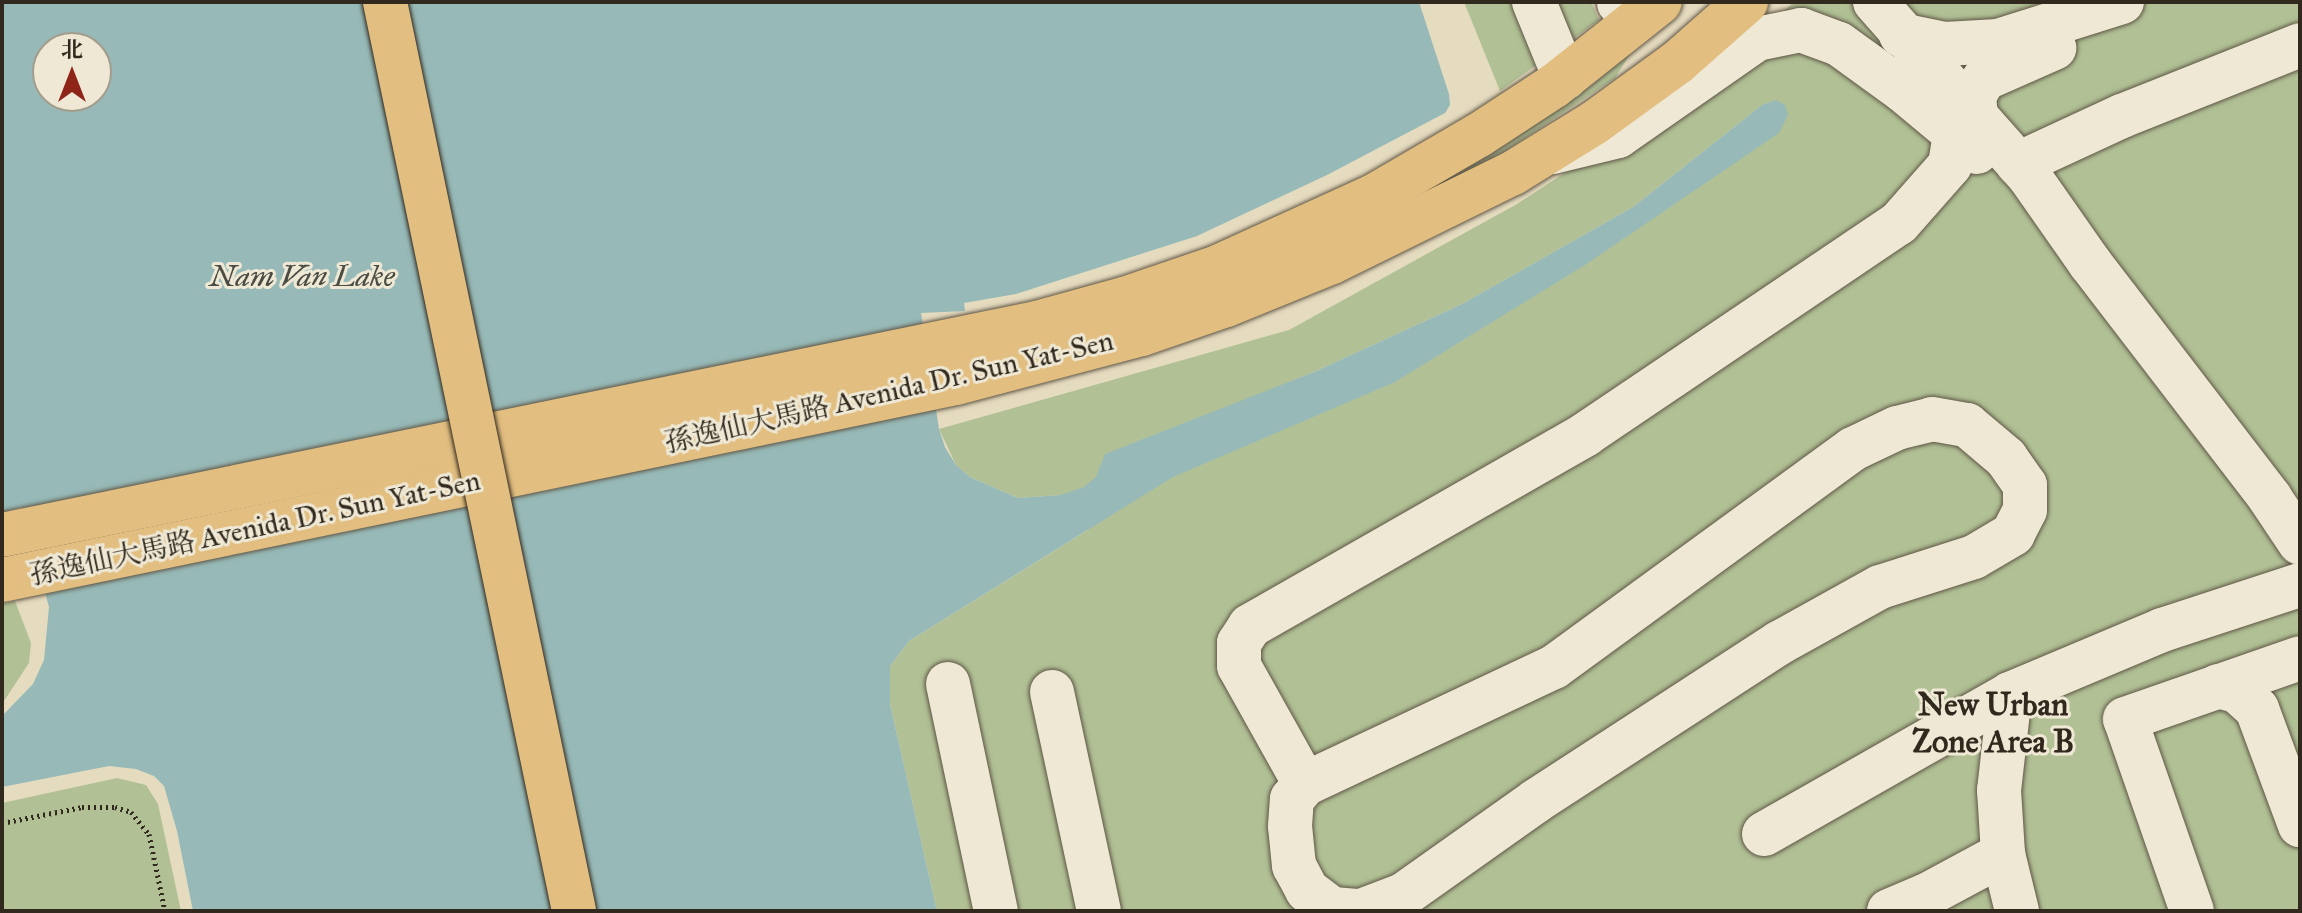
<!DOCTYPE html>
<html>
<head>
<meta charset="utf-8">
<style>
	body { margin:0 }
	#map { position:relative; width:2302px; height:913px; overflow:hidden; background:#e5dbbf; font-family:"IM FELL Great Primer","Noto Serif SC",serif }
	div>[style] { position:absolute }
	.green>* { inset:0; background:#b1c195 }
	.water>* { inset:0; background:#97bab8 }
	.path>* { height:5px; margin-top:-2.5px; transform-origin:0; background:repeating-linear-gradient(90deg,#32291e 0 2px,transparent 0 6px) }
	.roads { filter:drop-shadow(0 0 2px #5f5646) drop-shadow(0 0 2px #5f5646) }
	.minor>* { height:44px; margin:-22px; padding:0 22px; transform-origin:22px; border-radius:22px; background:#eee8d5 }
	.major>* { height:44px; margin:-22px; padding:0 22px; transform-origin:22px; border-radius:22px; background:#e2be80 }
	.bridges { filter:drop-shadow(0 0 2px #32291e) drop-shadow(0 0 2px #32291e) }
	.major-bridge>* { height:44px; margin:-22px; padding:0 22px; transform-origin:22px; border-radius:22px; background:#e2be80 }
	span { translate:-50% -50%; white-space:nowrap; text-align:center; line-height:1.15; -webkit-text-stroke:6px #eee8d5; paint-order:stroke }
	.street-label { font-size:28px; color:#32291e }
	.water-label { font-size:30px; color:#4b4d44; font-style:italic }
	.quarter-label { font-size:32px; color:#32291e; font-weight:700 }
	.frame { position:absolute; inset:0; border:4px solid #32291e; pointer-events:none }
	.north { position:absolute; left:32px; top:32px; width:80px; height:80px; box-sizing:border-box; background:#eee8d5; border:2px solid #a39c8c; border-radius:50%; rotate:0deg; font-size:22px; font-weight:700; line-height:32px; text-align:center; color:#32291e }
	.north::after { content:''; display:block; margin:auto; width:28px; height:36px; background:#8f2418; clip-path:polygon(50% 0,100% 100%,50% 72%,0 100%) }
</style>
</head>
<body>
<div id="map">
	<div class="green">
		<div style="clip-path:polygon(1464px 2px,1591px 2px,1599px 20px,1500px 91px)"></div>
		<div style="clip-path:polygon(evenodd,1794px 2px,2300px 2px,2300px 911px,937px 911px,890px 704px,890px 666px,909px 641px,1088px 530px,1062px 495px,1018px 498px,970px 477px,956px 465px,939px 429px,1289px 330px,1517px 204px,1702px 83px,1794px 2px,1762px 105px,1623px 239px,1461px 341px,1104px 457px,1314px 372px,1462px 304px,1633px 207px,1762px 105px)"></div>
		<div style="clip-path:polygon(1632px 51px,1615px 78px,1492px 160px,1399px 211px,1065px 332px)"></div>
		<div style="clip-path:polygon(15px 601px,31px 643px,29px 663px,2px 704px,2px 604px)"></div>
		<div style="clip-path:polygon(117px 778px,146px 785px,158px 804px,181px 911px,2px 911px,2px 803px)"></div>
	</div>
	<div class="water">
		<div style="clip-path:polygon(evenodd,2px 2px,1419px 2px,1449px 94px,1450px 105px,1445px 113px,1327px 175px,1197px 236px,1016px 294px,964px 303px,965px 311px,921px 313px,939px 429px,945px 447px,956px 465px,970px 477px,1018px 498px,1061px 495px,1084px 487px,1096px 477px,1105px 454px,1314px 372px,1462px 304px,1633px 207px,1762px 105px,1776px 100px,1785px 105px,1788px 115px,1779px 133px,1585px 265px,1395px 382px,1173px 477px,909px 641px,890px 666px,890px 704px,937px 911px,193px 911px,177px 831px,164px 786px,154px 776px,136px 769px,109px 766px,2px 787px,2px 716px,33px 684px,44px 660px,49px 607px,22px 507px,2px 513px,2px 2px,48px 48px,96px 48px,96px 96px,48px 96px,48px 48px)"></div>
	</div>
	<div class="path">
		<div style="left:2px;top:823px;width:82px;rotate:-11.3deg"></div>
		<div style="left:82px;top:807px;width:33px"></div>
		<div style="left:115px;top:807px;width:17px;rotate:17deg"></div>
		<div style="left:131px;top:812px;width:28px;rotate:51deg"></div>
		<div style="left:149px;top:834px;width:79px;rotate:78.3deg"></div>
	</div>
	<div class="roads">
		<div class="minor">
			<div style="left:1534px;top:2px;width:82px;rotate:67.8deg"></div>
			<div style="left:1619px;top:2px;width:1px;rotate:90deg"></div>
			<div style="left:1875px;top:2px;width:232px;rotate:48.5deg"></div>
			<div style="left:2029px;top:176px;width:106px;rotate:55deg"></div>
			<div style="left:2090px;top:263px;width:296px;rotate:52.5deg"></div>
			<div style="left:2270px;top:498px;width:54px;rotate:56.3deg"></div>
			<div style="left:1901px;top:35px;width:45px;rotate:11.6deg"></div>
			<div style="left:1945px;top:44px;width:53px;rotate:-3.2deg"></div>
			<div style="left:1998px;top:41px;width:130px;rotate:-17.5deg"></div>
			<div style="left:1976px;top:116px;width:20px;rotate:-96deg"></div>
			<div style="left:1974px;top:96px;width:20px;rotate:-60deg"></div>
			<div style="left:1984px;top:79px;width:77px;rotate:-23.9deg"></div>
			<div style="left:1552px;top:152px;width:68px;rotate:-13.6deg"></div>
			<div style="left:1618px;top:136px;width:169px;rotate:-34.9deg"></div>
			<div style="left:1757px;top:39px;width:45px;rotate:-11.6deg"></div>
			<div style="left:1801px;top:30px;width:40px;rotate:20.2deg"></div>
			<div style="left:1839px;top:44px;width:80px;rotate:35.9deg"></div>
			<div style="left:1904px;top:91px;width:95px;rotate:39.9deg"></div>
			<div style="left:2018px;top:164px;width:115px;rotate:-24.8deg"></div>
			<div style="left:2122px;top:116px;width:192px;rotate:-21.7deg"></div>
			<div style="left:948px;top:684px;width:232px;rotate:78.1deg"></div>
			<div style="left:2218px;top:686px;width:20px;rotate:15deg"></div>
			<div style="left:2237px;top:691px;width:27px;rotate:42deg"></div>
			<div style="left:2257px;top:709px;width:124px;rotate:69.7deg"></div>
			<div style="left:1052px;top:692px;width:224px;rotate:77.9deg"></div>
			<div style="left:2010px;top:694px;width:97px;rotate:96.5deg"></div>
			<div style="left:1999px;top:790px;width:64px;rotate:86.4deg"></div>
			<div style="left:2003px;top:854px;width:59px;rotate:76.2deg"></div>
			<div style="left:1305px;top:784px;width:135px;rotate:-119.2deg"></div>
			<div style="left:1239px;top:666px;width:23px;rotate:-90deg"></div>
			<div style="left:1239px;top:643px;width:20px;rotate:-57deg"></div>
			<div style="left:1250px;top:626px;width:387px;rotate:-29.7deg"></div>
			<div style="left:1586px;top:434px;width:377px;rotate:-34deg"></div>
			<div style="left:1899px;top:223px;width:77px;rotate:-48.7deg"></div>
			<div style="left:1950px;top:165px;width:31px;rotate:-81deg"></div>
			<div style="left:1764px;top:834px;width:283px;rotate:-29.6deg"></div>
			<div style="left:2010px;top:694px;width:165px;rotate:-22.8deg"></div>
			<div style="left:2162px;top:630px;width:145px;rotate:-18.1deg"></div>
			<div style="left:1357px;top:911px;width:25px;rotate:-175deg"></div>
			<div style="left:1332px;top:909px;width:31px;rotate:-143deg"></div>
			<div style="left:1307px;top:890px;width:27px;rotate:-118deg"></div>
			<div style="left:1294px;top:866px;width:40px;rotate:-95.7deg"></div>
			<div style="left:1290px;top:826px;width:27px;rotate:-86deg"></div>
			<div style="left:1292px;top:799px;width:20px;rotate:-49deg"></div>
			<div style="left:1305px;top:784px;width:275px;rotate:-25.2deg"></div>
			<div style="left:1554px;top:667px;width:370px;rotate:-36.1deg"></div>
			<div style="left:1853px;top:449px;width:49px;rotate:-25.5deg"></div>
			<div style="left:1897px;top:428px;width:36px;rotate:-14deg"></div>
			<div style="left:1932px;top:419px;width:36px;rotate:10deg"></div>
			<div style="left:1967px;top:425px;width:51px;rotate:40.2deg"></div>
			<div style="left:2006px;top:458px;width:33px;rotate:55deg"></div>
			<div style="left:2025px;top:485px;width:25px;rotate:90deg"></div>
			<div style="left:2025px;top:510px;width:27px;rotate:117deg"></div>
			<div style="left:2013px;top:534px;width:45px;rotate:149.5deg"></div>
			<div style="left:1974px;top:557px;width:99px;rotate:162.3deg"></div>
			<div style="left:1880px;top:587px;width:115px;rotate:151deg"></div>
			<div style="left:1779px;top:643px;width:290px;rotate:147deg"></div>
			<div style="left:1536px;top:801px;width:163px;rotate:144.7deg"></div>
			<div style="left:1403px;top:895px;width:45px;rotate:159.1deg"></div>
			<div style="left:1889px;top:911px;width:39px;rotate:-23deg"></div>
			<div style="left:1925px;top:896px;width:89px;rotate:-28.3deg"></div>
			<div style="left:2192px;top:911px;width:203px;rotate:-109.2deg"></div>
			<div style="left:2125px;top:719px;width:185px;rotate:-19.2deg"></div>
		</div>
		<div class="major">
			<div style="left:2px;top:535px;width:1056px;rotate:-11.58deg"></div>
			<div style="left:1037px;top:323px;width:93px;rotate:-15.5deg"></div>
			<div style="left:1127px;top:298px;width:96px;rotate:-18.8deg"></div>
			<div style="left:1218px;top:267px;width:171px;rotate:-24.5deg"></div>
			<div style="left:1374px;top:196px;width:121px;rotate:-30.2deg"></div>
			<div style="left:1479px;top:135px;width:90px;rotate:-33.2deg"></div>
			<div style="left:1554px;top:86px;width:135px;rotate:-38.4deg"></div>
			<div style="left:2px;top:580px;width:974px;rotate:-11.67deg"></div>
			<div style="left:956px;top:383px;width:192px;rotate:-14.8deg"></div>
			<div style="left:1142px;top:334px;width:89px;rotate:-19deg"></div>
			<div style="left:1226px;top:305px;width:114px;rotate:-22.1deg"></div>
			<div style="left:1332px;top:262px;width:202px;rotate:-26.2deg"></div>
			<div style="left:1513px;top:173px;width:95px;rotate:-31.7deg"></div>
			<div style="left:1594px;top:123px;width:104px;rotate:-36deg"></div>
			<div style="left:1678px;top:62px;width:91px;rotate:-41.4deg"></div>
		</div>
	</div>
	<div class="bridges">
		<div class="major-bridge">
			<div style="left:385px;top:2px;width:928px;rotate:78.25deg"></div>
		</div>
	</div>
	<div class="street-label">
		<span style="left:889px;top:392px;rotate:-13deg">孫逸仙大馬路 Avenida Dr. Sun Yat-Sen</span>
		<span style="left:255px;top:528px;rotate:-12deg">孫逸仙大馬路 Avenida Dr. Sun Yat-Sen</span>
	</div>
	<div class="water-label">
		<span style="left:302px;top:276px">Nam Van Lake</span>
	</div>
	<div class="quarter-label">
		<span style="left:1993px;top:724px">New Urban<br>Zone Area B</span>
	</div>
	<div class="frame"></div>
	<div class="north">北</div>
</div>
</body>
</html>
